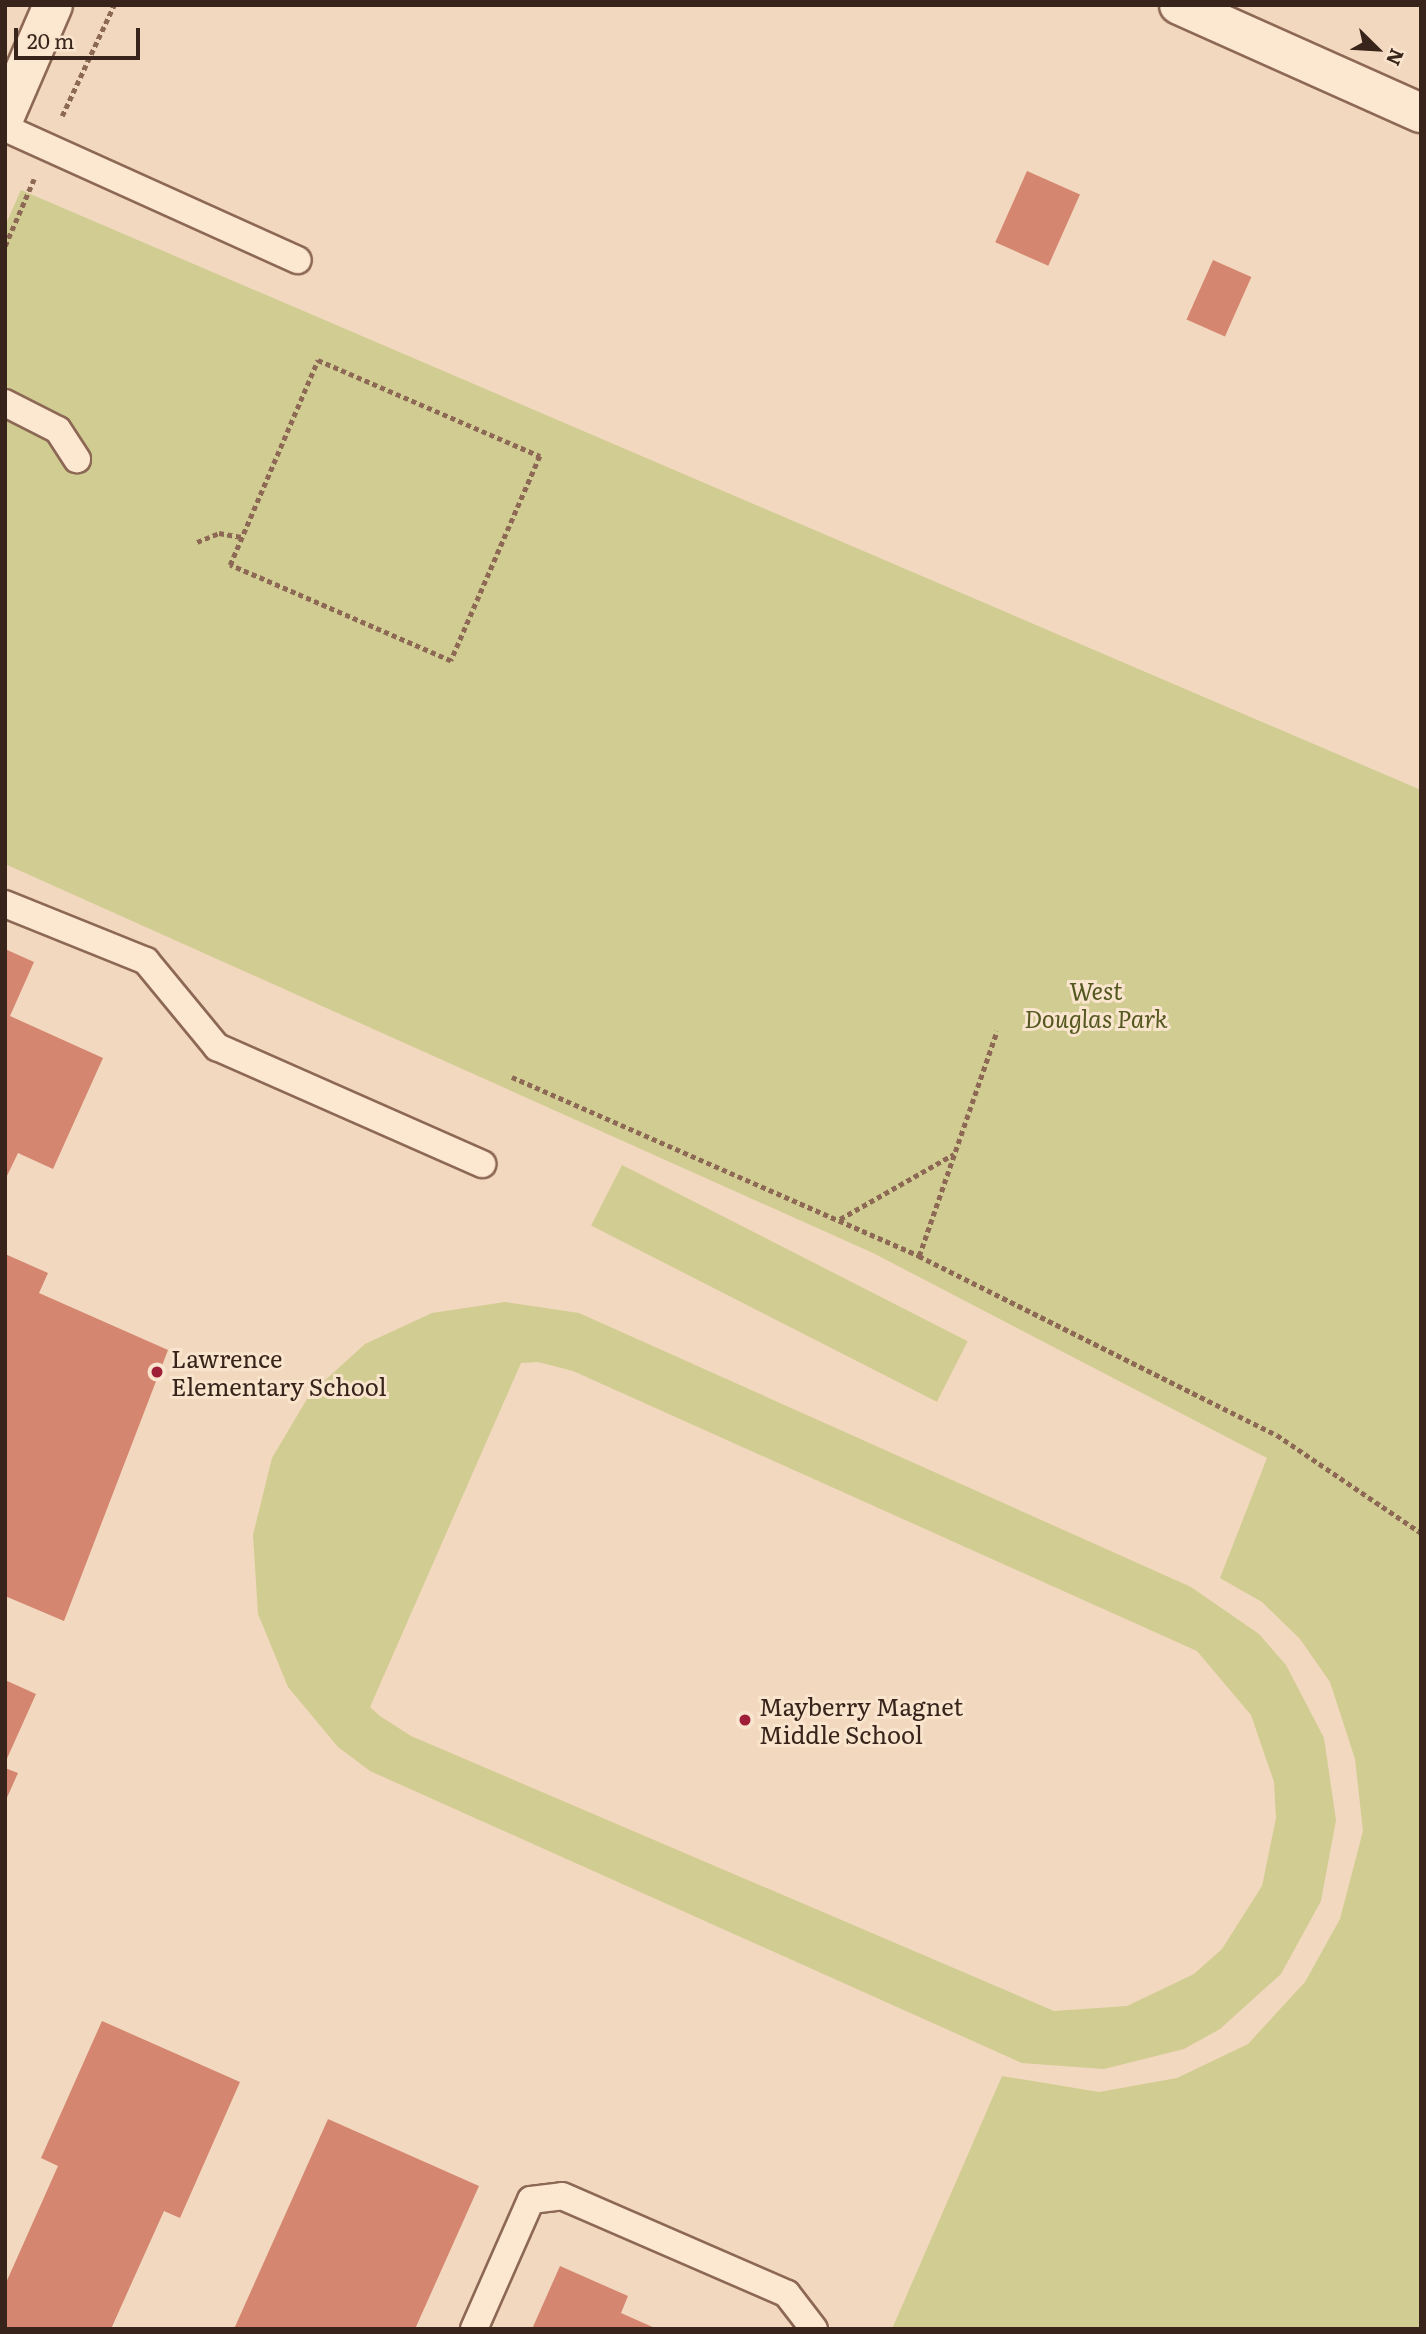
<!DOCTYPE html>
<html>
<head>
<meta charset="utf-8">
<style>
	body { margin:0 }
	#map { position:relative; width:1426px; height:2334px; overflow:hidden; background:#f2d8be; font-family:Literata,serif }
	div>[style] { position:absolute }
	.green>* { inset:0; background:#d1cc91; transform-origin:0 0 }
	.building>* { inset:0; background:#d48670; transform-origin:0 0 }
	.path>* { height:4.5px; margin-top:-2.25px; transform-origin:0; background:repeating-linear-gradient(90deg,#8c6855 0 5px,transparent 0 8.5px) }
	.roads { filter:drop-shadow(2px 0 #8c6855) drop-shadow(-2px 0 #8c6855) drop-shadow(0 2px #8c6855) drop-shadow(0 -2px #8c6855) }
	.service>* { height:26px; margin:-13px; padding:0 13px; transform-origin:13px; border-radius:13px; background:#fce7d1 }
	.minor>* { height:38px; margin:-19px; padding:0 19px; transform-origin:19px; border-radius:19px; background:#fce7d1 }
	.tertiary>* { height:38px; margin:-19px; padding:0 19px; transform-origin:19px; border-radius:19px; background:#fce7d1 }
	.dots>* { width:19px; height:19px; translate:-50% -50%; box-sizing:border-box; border:4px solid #f9e4ce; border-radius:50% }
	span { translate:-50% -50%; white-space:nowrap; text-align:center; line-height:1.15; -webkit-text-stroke:6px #f9e4ce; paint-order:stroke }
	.park-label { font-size:24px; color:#54581f; font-style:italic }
	.poi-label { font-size:24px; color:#39241b }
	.left { translate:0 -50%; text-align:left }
	.frame { position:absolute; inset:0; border:7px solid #39241b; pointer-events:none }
	.north { position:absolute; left:1342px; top:14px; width:70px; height:70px; -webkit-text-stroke:5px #f9e4ce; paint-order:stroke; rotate:114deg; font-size:19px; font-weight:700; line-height:28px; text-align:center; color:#39241b }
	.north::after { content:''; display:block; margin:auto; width:24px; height:32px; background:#39241b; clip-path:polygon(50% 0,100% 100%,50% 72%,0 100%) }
	.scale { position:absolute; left:14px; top:28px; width:126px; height:32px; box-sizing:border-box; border:4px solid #39241b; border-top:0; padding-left:9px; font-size:21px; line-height:24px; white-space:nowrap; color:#39241b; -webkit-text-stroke:5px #f9e4ce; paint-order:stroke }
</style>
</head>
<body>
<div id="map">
	<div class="green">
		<i style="clip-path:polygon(21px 190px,1421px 790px,1421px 2329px,892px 2329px,1002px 2076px,1099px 2092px,1177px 2078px,1248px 2044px,1305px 1982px,1340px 1919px,1363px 1831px,1355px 1759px,1330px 1682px,1300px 1639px,1262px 1602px,1220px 1578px,1267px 1458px,873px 1253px,5px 864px,5px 226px)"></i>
		<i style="left:622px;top:1165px;width:388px;height:68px;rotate:27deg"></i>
		<i style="clip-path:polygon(evenodd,505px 1302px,579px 1313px,1191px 1587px,1259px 1634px,1286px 1665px,1324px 1738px,1336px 1820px,1321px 1901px,1281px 1974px,1220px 2029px,1184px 2049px,1104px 2069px,1022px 2063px,370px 1771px,338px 1747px,288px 1687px,258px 1614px,253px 1535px,272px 1458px,310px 1394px,365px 1344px,432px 1313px,505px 1302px,538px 1362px,573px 1371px,1197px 1651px,1251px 1715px,1274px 1782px,1276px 1818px,1262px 1886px,1222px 1949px,1194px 1974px,1127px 2006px,1054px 2011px,411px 1736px,380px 1716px,370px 1707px,521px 1363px,538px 1362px)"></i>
	</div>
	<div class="building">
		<i style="left:1027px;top:171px;width:58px;height:78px;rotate:24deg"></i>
		<i style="left:1213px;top:260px;width:42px;height:65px;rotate:24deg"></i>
		<i style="clip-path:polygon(5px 949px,34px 962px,10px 1016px,103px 1058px,53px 1169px,18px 1153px,5px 1180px)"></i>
		<i style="clip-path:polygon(5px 1254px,48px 1273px,39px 1293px,168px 1350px,64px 1621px,5px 1596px)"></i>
		<i style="clip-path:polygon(5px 1680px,36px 1694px,5px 1763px)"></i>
		<i style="clip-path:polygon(5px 1768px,18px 1773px,5px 1802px)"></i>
		<i style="clip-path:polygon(102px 2021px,240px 2082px,180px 2218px,164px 2211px,111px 2329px,5px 2329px,5px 2285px,58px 2166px,41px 2158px)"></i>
		<i style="clip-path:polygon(328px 2119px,479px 2186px,415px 2329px,234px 2329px)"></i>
		<i style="clip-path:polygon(560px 2266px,628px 2296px,621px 2313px,657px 2329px,532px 2329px)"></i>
	</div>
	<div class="path">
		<i style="left:62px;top:116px;width:123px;rotate:-64.9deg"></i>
		<i style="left:5px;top:246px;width:73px;rotate:-66.6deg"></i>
		<i style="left:318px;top:360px;width:242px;rotate:23.4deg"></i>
		<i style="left:540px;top:456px;width:223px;rotate:113.5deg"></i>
		<i style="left:451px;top:661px;width:241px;rotate:-156.5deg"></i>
		<i style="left:230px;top:565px;width:223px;rotate:-66.8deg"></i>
		<i style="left:197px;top:542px;width:24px;rotate:-22deg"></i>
		<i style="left:219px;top:533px;width:23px;rotate:10deg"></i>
		<i style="left:512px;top:1077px;width:445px;rotate:23.7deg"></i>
		<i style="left:919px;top:1256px;width:400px;rotate:26.6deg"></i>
		<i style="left:1277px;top:1435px;width:174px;rotate:34.2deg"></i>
		<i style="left:840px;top:1219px;width:131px;rotate:-29.7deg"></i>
		<i style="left:919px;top:1256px;width:238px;rotate:-70.9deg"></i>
	</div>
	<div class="roads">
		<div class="service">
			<i style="left:5px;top:128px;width:321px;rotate:24.3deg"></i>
			<i style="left:5px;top:403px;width:59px;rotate:27deg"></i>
			<i style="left:58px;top:430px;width:35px;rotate:57deg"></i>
			<i style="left:5px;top:904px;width:152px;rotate:22deg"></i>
			<i style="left:146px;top:961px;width:112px;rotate:50.5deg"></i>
			<i style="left:217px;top:1047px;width:290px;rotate:23.8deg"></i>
			<i style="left:474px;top:2329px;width:141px;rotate:-66.2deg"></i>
			<i style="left:531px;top:2200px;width:31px;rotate:-7deg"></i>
			<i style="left:562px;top:2196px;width:245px;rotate:23.5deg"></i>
			<i style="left:787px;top:2294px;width:44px;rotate:52.4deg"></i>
		</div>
		<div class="minor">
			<i style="left:1179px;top:5px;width:265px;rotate:24.1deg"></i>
		</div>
		<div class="tertiary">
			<i style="left:5px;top:116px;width:121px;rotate:-66.6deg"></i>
		</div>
	</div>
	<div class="dots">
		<i style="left:157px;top:1372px;background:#a01f38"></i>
		<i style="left:745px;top:1720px;background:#a01f38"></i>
	</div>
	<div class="park-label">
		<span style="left:1096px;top:1004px">West<br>Douglas Park</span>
	</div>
	<div class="poi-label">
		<span class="left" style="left:171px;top:1372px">Lawrence<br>Elementary School</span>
		<span class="left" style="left:759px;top:1720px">Mayberry Magnet<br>Middle School</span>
	</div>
	<div class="frame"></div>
	<div class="north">N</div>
	<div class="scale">20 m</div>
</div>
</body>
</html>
